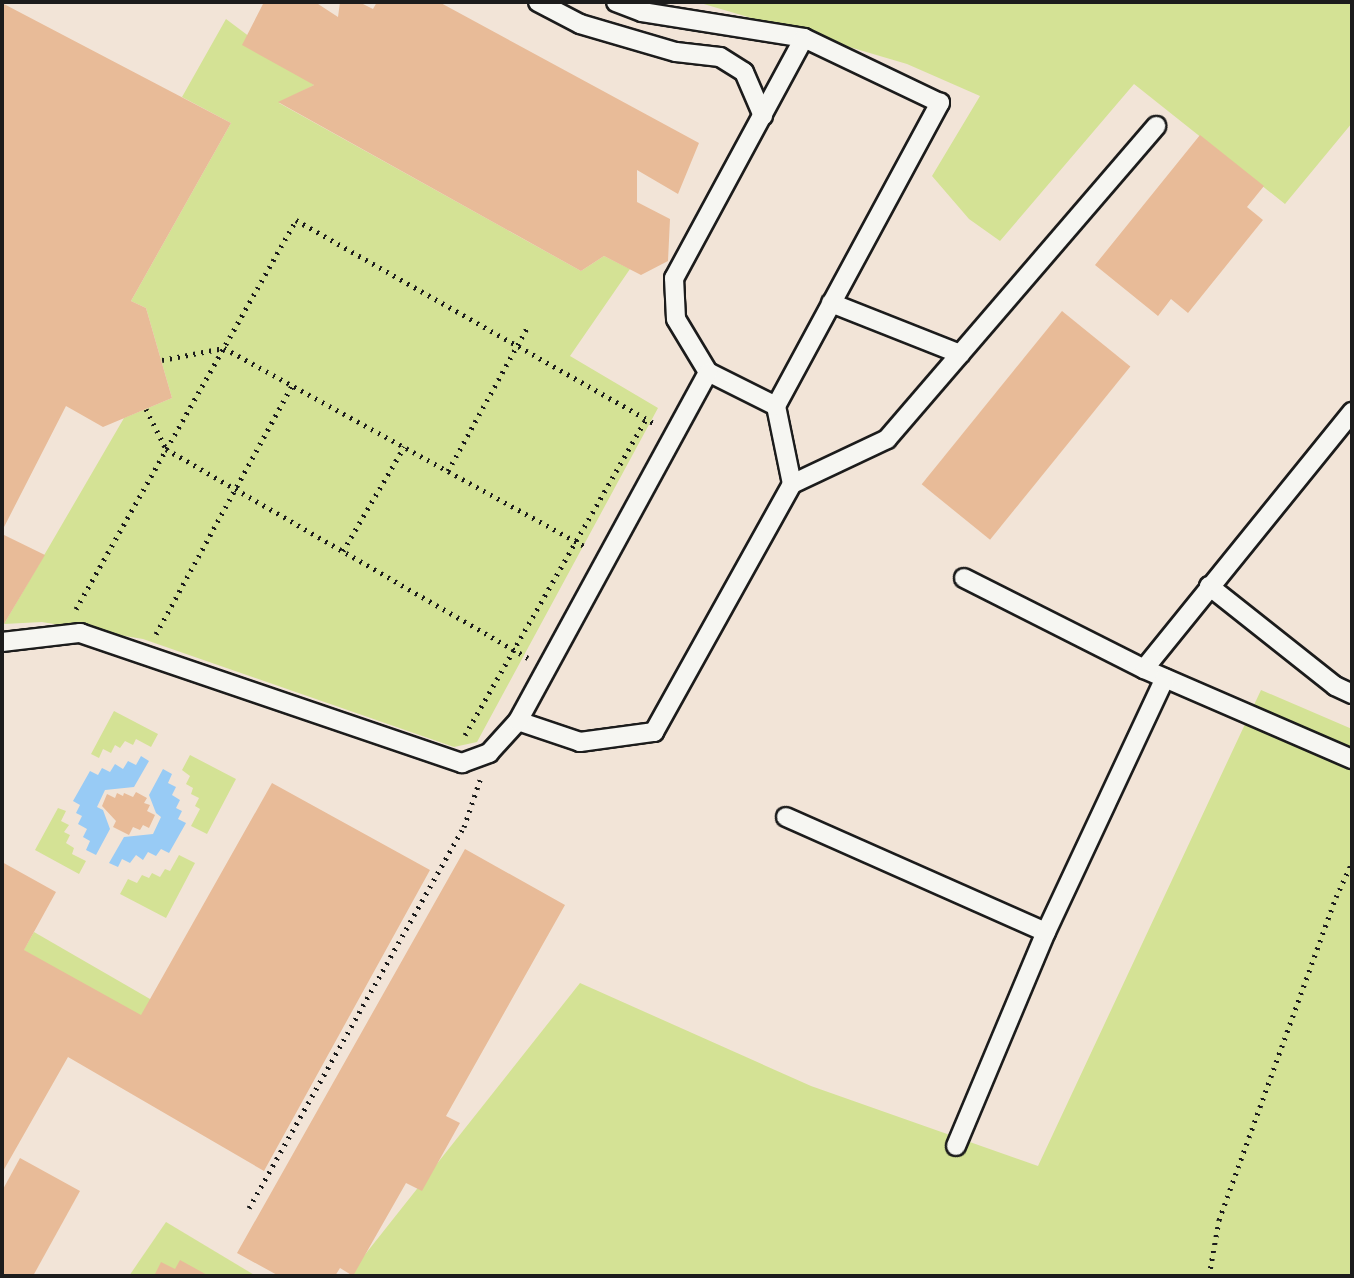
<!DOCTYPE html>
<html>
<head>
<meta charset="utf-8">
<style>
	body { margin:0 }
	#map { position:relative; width:1354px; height:1278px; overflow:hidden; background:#f2e4d7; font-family:"Playpen Sans",sans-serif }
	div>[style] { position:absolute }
	.green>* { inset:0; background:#d4e295; transform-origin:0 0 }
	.water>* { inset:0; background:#98cbf5 }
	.building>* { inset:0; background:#e8bb98; transform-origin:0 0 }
	.path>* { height:5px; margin-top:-2.5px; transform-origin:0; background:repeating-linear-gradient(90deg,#1c1c1c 0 2px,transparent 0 8px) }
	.roads { filter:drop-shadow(2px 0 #1c1c1c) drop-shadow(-2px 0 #1c1c1c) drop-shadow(0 2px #1c1c1c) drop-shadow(0 -2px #1c1c1c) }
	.service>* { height:18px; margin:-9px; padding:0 9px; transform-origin:9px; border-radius:9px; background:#f6f6f2 }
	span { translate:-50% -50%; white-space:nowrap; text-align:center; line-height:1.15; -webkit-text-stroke:8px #f6f6f2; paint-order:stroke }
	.frame { position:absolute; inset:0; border:4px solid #1c1c1c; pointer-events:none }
</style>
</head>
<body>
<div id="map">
	<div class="green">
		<i style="clip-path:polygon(697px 2px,1352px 2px,1352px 123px,1285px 204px,1134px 84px,1000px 241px,969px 219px,932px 176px,980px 96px,907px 64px)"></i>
		<i style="clip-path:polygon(226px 19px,314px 85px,279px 103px,581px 271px,604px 256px,630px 269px,570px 356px,658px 408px,477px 742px,454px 747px,143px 639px,42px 622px,4px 624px,124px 418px,172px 398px,146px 308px,131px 301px,231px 123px,182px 97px)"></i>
		<i style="clip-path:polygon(1261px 690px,1352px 729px,1352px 1276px,348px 1276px,580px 983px,811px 1086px,1038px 1166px)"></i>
		<i style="clip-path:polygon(114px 711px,158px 734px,151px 747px,136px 739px,133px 745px,125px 741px,120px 748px,115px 745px,111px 753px,103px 749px,99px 758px,91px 754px)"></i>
		<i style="clip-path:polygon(190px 755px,236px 779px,207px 834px,191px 826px,200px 809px,195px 806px,199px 798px,191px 794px,193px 788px,186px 784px,190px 776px,182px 770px)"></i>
		<i style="clip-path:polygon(58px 808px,66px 811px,61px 821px,69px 825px,64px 832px,70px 835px,66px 843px,74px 848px,72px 854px,86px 861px,79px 874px,35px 850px)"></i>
		<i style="clip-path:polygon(179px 855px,195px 863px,166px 918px,120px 894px,128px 879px,137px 883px,142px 875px,149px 878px,152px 873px,160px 877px,165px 869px,170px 871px)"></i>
		<i style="left:34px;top:932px;width:137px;height:21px;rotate:30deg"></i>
		<i style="clip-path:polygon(166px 1222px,256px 1276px,129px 1276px)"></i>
	</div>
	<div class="water">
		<i style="clip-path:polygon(141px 756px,149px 761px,134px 787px,105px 790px,97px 807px,103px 810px,110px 829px,96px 855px,86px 850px,90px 841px,83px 837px,87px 829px,78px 824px,82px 816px,76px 813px,80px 805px,73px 801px,90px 771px,98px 775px,102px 768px,110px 772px,115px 764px,123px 769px,128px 761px,136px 765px)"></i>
		<i style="clip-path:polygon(163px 769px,172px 774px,168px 783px,176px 787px,172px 795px,180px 800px,176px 808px,182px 811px,178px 819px,186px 823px,169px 853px,161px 849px,156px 856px,148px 852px,143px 860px,136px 855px,130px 863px,122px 859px,118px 867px,109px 863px,124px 837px,153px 834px,161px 817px,156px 813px,149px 795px)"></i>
	</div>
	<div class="building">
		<i style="clip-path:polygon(264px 2px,315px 2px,338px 17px,340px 2px,359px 2px,373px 9px,377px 2px,439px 2px,699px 143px,678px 194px,637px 170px,637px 202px,670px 219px,668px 261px,641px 275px,604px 256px,581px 271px,278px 102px,314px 85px,242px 45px)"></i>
		<i style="clip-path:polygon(2px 3px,231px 123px,131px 301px,146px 308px,172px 398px,103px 427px,66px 406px,2px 531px)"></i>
		<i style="clip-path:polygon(1200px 135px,1264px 186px,1247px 207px,1263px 220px,1188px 313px,1171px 299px,1158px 316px,1095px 265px)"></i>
		<i style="left:1062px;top:311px;width:88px;height:223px;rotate:39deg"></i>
		<i style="clip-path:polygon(2px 534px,45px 555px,4px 624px,2px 623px)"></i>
		<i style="clip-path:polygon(272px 783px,430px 870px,264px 1171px,68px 1057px,2px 1173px,2px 862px,56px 892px,24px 950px,141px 1015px)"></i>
		<i style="clip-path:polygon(136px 792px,147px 798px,144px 803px,150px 805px,147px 811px,155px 815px,149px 828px,143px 825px,140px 830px,133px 827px,129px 835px,113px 827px,116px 821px,102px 806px,107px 794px,115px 798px,117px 793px,123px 796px,124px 793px,133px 797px)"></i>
		<i style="clip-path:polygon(465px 849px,565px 905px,446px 1116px,460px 1123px,422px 1191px,406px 1183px,353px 1276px,340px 1268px,335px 1276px,279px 1276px,237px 1253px)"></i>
		<i style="clip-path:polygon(20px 1158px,80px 1191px,33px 1276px,2px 1276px,2px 1191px)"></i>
		<i style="clip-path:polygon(180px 1260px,209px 1276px,154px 1276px,161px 1262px,175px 1269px)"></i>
	</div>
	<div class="path">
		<i style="left:162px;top:360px;width:63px;rotate:-11deg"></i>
		<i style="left:224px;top:348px;width:415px;rotate:28.8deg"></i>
		<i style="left:146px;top:409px;width:45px;rotate:63.4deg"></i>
		<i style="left:166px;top:449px;width:418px;rotate:30deg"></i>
		<i style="left:448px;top:471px;width:163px;rotate:-61.1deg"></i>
		<i style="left:343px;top:551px;width:121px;rotate:-59.6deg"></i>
		<i style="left:76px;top:609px;width:447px;rotate:-60.5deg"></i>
		<i style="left:296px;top:220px;width:411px;rotate:29.6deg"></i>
		<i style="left:156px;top:634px;width:283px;rotate:-61.3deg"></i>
		<i style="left:465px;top:735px;width:364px;rotate:-60.2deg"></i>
		<i style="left:249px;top:1208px;width:437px;rotate:-60.6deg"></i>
		<i style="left:464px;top:827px;width:50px;rotate:-71.2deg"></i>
		<i style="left:1209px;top:1276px;width:57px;rotate:-79.9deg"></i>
		<i style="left:1219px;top:1220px;width:344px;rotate:-70.1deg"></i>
		<i style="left:1336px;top:897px;width:38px;rotate:-65deg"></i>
	</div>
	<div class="roads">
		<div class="service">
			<i style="left:538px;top:2px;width:47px;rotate:27.6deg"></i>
			<i style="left:580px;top:24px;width:100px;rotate:16.3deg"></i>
			<i style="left:676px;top:52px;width:44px;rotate:6.5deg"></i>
			<i style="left:720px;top:57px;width:28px;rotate:32deg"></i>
			<i style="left:744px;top:72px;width:48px;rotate:66.6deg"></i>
			<i style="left:616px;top:2px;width:28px;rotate:21deg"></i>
			<i style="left:642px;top:12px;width:164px;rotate:9.1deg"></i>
			<i style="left:831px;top:303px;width:139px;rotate:21.6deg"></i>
			<i style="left:792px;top:484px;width:105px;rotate:-25.3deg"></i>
			<i style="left:887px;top:439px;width:413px;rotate:-49.3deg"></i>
			<i style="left:964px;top:578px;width:202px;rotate:26.8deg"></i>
			<i style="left:1144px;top:669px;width:227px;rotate:23.4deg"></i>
			<i style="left:1209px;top:586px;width:161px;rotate:38.4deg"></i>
			<i style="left:1335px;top:686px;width:19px;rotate:25deg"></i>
			<i style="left:2px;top:642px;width:79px;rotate:-6.6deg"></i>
			<i style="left:80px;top:633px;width:404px;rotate:18.8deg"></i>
			<i style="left:462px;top:763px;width:29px;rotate:-20deg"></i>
			<i style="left:489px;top:753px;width:43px;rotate:-47.8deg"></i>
			<i style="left:518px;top:721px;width:65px;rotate:18.7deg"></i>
			<i style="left:580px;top:742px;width:75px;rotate:-7.7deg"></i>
			<i style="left:654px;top:732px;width:284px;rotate:-60.9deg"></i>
			<i style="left:792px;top:484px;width:80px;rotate:-101.6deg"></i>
			<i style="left:776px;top:406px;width:345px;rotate:-61.6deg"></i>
			<i style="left:940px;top:103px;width:151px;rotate:-154.5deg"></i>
			<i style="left:804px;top:38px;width:273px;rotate:118.4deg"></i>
			<i style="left:674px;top:278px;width:41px;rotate:87.2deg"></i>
			<i style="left:676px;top:319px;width:62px;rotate:58.9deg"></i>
			<i style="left:708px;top:372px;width:76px;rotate:26.6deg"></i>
			<i style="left:1144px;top:669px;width:331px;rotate:-51deg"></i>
			<i style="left:518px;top:721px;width:397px;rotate:-61.4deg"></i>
			<i style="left:786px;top:817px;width:284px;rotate:23.9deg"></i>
			<i style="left:956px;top:1146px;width:232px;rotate:-67.2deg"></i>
			<i style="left:1046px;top:932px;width:280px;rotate:-64.9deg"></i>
		</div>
	</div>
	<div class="frame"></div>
</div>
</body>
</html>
